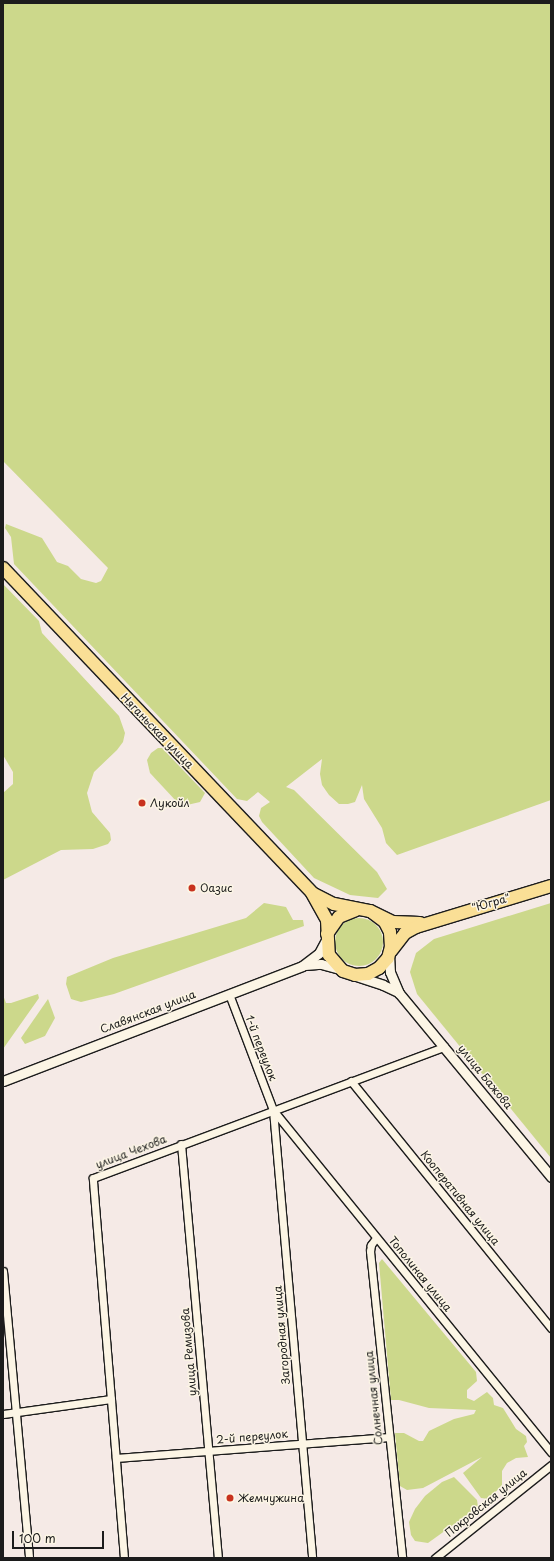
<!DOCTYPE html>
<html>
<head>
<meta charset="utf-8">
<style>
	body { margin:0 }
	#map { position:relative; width:554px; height:1561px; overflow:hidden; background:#f5eae6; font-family:"Playpen Sans",sans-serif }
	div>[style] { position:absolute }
	.green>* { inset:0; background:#ccd88b }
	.round { border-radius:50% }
	.roads { filter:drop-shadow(1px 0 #1c1c1c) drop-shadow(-1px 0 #1c1c1c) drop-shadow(0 1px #1c1c1c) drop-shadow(0 -1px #1c1c1c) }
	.minor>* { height:7px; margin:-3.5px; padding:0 3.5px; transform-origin:3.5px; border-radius:3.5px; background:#fcf5e5 }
	.tertiary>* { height:9px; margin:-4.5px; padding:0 4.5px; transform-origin:4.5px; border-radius:4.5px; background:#fcf5e5 }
	.trunk>* { height:12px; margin:-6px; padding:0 6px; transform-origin:6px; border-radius:6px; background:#fadf96 }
	.dots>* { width:11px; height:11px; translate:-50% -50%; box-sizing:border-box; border:2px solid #fcf5e5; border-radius:50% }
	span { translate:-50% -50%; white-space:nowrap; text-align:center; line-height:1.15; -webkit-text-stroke:3px #fcf5e5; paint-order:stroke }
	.street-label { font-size:11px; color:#1c1c1c }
	.poi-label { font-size:11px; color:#1c1c1c }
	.left { translate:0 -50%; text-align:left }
	.frame { position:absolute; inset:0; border:4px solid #1c1c1c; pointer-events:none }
	.scale { position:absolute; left:12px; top:1531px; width:92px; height:18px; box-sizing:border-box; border:2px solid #1c1c1c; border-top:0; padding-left:5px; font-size:12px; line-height:14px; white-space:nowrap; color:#1c1c1c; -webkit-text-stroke:3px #fcf5e5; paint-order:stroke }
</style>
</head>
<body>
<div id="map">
	<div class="green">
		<i style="clip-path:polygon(3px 3px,551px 3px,551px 800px,397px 855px,386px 843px,382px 828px,364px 799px,362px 785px,355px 802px,348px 804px,339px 804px,329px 795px,322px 785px,320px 774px,322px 759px,286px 787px,294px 790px,377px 872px,387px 889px,378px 898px,350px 895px,314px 878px,262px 822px,259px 816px,261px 808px,270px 802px,258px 792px,247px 801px,237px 799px,14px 564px,11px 537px,5px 528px,6px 524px,42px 538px,57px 562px,68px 566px,81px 579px,96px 583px,101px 581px,108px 568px,3px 461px)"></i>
		<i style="clip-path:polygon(3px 584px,39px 621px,42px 633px,119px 716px,125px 733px,123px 742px,117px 750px,94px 772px,87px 793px,92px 812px,110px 833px,111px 840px,108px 844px,93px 849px,61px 850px,3px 880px,3px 793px,13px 784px,13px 772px,3px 755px)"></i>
		<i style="clip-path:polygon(158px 748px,162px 748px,205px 793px,200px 802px,187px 805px,177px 802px,150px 773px,147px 760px,151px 753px)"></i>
		<i style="clip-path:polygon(264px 903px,286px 907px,293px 920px,303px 920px,304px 926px,114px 994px,81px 1002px,71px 999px,66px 984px,67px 977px,113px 958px,246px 918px)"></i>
		<i style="clip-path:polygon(551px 903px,551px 1158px,417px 994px,410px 972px,416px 953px,434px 939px)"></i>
		<i class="round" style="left:335px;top:918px;width:48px;height:48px"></i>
		<i style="clip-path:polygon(38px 994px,39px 998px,3px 1049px,3px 995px,6px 1003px,11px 1003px)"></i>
		<i style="clip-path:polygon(48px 999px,55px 1018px,45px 1036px,25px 1044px,21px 1038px)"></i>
		<i style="clip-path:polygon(382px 1259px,476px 1372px,477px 1381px,467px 1390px,467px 1398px,474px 1401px,487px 1392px,493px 1398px,494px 1405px,503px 1408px,516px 1429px,526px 1436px,527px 1442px,524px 1446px,528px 1457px,516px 1458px,507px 1463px,502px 1471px,502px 1485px,489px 1499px,481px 1498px,463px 1473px,482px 1457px,423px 1488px,407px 1490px,400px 1486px,395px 1433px,404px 1433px,419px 1441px,423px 1441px,429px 1431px,454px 1419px,474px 1414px,476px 1410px,429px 1408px,399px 1400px,391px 1400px,379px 1263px)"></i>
		<i style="clip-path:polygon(454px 1477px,477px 1500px,478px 1507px,428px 1543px,415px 1541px,411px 1535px,409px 1522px,415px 1509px,425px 1496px,442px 1482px)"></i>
	</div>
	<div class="roads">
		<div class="minor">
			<i style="left:229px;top:994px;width:124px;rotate:69.2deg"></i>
			<i style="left:273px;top:1110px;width:450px;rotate:85deg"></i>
			<i style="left:351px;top:1081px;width:318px;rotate:51deg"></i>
			<i style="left:273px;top:1110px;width:441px;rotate:50.9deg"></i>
			<i style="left:181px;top:1144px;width:416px;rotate:84.9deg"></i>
			<i style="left:376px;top:1238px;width:9px;rotate:126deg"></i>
			<i style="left:371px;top:1245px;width:6px;rotate:99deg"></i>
			<i style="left:370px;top:1251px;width:309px;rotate:84deg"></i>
			<i style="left:3px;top:1271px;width:288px;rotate:84.8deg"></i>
			<i style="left:3px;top:1414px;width:109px;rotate:-7.9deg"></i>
			<i style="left:116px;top:1458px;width:274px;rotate:-4.4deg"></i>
			<i style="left:124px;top:1558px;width:381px;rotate:-94.7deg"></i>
			<i style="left:93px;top:1178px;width:375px;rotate:-20.5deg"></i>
			<i style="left:435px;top:1558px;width:149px;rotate:-38.7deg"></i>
		</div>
		<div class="tertiary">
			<i style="left:389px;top:954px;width:18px;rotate:87deg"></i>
			<i style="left:390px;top:972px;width:23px;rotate:67deg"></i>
			<i style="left:399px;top:993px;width:239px;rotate:50.4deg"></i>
			<i style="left:305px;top:965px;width:16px;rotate:-4deg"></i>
			<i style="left:321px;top:964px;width:20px;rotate:15deg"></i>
			<i style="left:356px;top:976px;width:28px;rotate:18deg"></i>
			<i style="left:383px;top:985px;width:17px;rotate:25deg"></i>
			<i style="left:3px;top:1081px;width:320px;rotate:-21deg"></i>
			<i style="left:302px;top:966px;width:21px;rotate:-37deg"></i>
			<i style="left:319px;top:953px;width:17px;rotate:-62deg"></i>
		</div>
		<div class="trunk">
			<i style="left:3px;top:568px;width:448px;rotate:46.4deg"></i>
			<i style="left:312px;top:893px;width:31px;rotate:61deg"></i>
			<i style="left:327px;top:920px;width:35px;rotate:87deg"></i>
			<i style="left:329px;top:955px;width:21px;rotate:49deg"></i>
			<i style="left:343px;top:971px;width:13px;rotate:18deg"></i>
			<i style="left:355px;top:975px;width:13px;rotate:-4deg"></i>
			<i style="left:368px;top:974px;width:13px;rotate:-29deg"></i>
			<i style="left:379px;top:968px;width:13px;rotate:-48deg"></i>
			<i style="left:388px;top:958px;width:11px;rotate:-75deg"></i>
			<i style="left:391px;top:947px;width:15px;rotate:-94deg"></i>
			<i style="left:390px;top:932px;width:11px;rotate:-117deg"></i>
			<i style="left:385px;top:922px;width:15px;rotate:-143deg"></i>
			<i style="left:314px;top:894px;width:22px;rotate:27deg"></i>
			<i style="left:334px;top:904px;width:37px;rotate:11deg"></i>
			<i style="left:370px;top:911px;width:25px;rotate:26deg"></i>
			<i style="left:393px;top:922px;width:27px;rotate:2deg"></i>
			<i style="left:327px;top:934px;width:21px;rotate:-55deg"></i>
			<i style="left:339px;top:917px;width:18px;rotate:-22deg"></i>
			<i style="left:391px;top:951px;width:23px;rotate:-52deg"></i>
			<i style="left:405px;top:933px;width:13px;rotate:-29deg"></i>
			<i style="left:416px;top:927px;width:141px;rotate:-16.9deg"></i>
		</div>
	</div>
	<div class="dots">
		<i style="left:142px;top:803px;background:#c8321e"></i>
		<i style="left:192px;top:888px;background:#c8321e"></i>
		<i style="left:230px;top:1498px;background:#c8321e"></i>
	</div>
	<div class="street-label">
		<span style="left:157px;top:731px;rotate:46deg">Няганьская улица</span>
		<span style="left:491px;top:903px;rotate:-16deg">"Югра"</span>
		<span style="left:148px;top:1012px;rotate:-21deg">Славянская улица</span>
		<span style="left:261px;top:1048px;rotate:69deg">1-й переулок</span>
		<span style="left:485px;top:1077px;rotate:51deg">улица Бажова</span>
		<span style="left:131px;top:1152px;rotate:-21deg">улица Чехова</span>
		<span style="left:460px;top:1198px;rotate:51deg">Кооперативная улица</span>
		<span style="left:420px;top:1274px;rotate:51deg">Тополиная улица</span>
		<span style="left:282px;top:1335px;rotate:-95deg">Загородная улица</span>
		<span style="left:189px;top:1352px;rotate:-95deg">улица Ремизова</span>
		<span style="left:374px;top:1398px;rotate:-96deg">Солнечная улица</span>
		<span style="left:252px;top:1437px;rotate:-5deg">2-й переулок</span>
		<span style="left:486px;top:1503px;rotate:-39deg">Покровская улица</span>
	</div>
	<div class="poi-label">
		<span class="left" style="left:150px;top:803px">Лукойл</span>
		<span class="left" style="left:200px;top:888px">Оазис</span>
		<span class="left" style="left:238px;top:1498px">Жемчужина</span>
	</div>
	<div class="frame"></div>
	<div class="scale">100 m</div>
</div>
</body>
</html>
